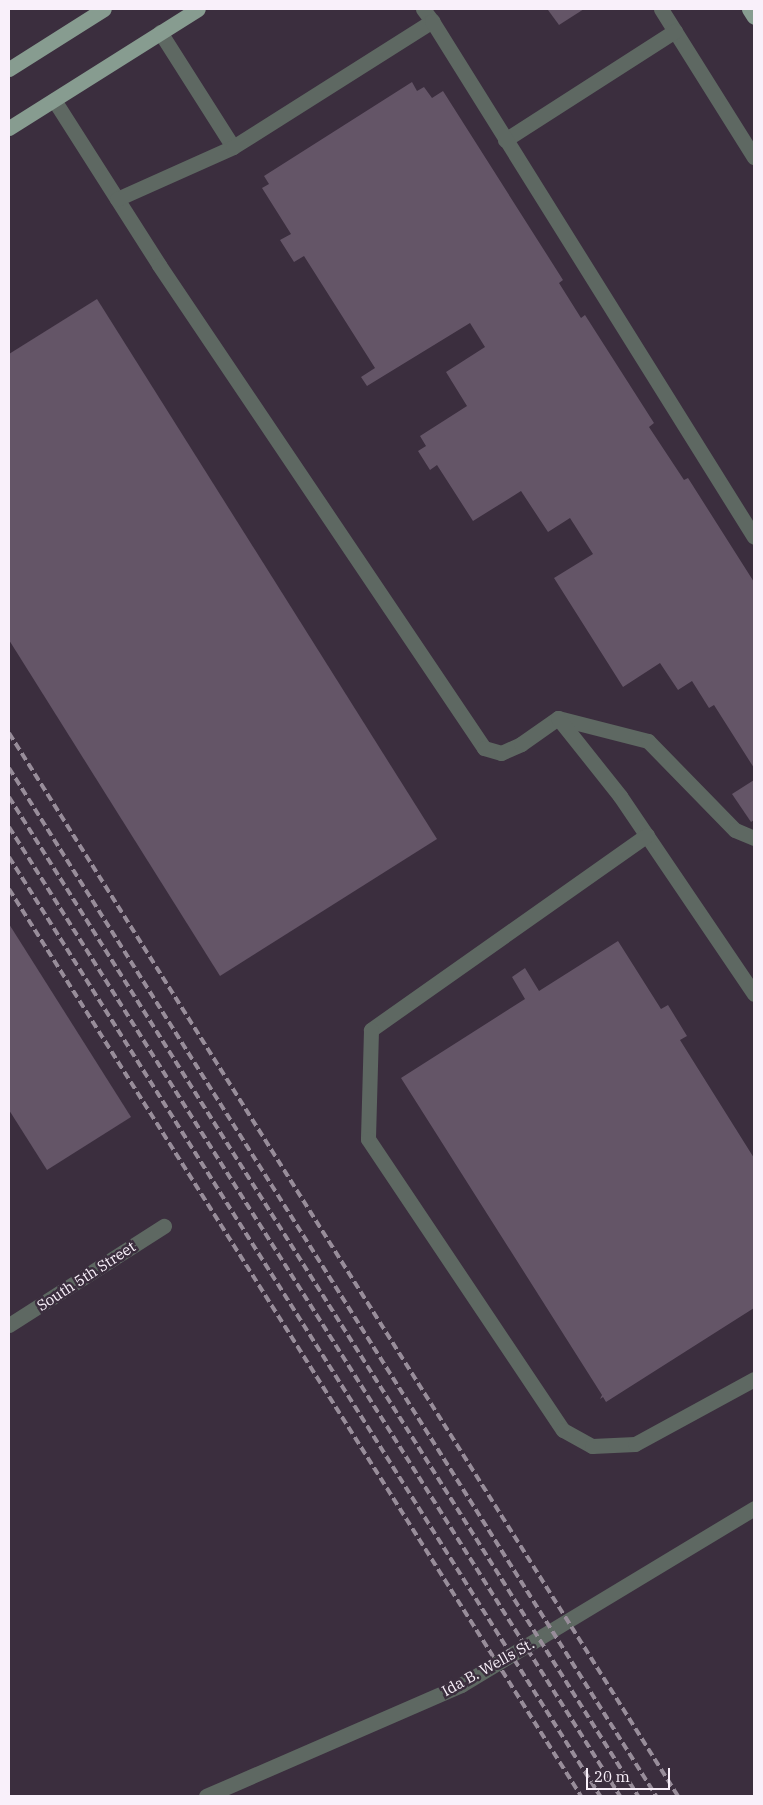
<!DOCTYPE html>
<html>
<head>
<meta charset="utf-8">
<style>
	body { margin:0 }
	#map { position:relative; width:763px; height:1805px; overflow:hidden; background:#3b2e3e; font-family:"IBM Plex Serif",serif }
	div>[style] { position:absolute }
	.building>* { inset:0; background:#645567 }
	.minor>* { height:15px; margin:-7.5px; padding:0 7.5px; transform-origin:7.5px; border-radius:7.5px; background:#5e6862 }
	.major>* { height:15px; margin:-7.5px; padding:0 7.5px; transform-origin:7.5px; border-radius:7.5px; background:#879c90 }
	.rail>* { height:4px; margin-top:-2px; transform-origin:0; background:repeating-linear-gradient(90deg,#988d9a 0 8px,transparent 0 12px) }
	span { translate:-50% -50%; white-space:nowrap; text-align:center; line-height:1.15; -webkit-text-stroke:5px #3b2e3e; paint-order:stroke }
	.street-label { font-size:15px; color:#f9f0fa }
	.frame { position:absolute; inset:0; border:10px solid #f9f0fa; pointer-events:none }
	.scale { position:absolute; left:586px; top:1768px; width:84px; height:22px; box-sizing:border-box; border:2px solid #f9f0fa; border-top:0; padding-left:6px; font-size:15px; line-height:18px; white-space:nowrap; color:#f9f0fa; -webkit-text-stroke:4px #3b2e3e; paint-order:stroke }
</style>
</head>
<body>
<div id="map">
	<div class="building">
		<i style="clip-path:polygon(551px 9px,584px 9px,559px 25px,548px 10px)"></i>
		<i style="clip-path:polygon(412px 82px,417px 91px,424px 87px,432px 98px,443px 91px,563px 280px,559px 283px,581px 318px,585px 315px,654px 423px,649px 427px,684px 480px,688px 478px,754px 582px,754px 768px,714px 705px,709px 708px,692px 681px,678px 690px,660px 663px,623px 687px,554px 578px,593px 554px,570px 518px,548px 532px,521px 491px,473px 521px,437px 465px,430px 470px,418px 451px,426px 446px,420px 436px,467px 406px,446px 372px,485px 347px,470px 323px,367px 386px,361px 377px,375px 368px,304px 256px,294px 262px,280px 240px,291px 234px,262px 188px,269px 184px,264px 176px)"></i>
		<i style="clip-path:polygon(97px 299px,437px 839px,220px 976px,9px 640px,9px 354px)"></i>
		<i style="clip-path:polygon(754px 780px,754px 820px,751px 822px,732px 794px)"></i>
		<i style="clip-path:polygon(9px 924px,131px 1117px,47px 1170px,9px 1110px)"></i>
		<i style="clip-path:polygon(618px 941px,661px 1009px,668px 1005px,687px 1036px,680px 1040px,754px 1158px,754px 1308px,606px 1402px,603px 1397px,600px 1399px,602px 1395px,401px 1078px,525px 999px,512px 977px,525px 968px,539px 991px)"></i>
	</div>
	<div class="minor">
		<i style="left:423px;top:9px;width:15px;rotate:53deg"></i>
		<i style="left:661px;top:9px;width:175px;rotate:57.9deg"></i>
		<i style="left:160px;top:32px;width:136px;rotate:57.6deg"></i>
		<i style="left:54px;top:100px;width:196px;rotate:57.5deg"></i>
		<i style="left:159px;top:265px;width:582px;rotate:56.06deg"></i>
		<i style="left:484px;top:748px;width:18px;rotate:16deg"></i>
		<i style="left:501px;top:753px;width:22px;rotate:-24deg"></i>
		<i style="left:521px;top:744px;width:45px;rotate:-35.1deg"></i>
		<i style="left:558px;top:718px;width:93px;rotate:14.3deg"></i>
		<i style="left:648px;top:741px;width:124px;rotate:45.7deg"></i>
		<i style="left:735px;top:830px;width:21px;rotate:23deg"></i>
		<i style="left:505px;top:140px;width:202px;rotate:-32.7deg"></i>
		<i style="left:117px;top:199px;width:127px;rotate:-24.1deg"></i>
		<i style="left:233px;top:147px;width:236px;rotate:-32.3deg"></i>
		<i style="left:432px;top:21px;width:608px;rotate:58.03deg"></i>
		<i style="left:558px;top:718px;width:100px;rotate:51.5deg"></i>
		<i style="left:620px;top:796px;width:239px;rotate:55.9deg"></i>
		<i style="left:647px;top:835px;width:338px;rotate:144.8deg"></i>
		<i style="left:371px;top:1030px;width:109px;rotate:91.6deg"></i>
		<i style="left:368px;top:1139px;width:350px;rotate:56.2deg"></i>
		<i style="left:563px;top:1430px;width:33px;rotate:29deg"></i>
		<i style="left:592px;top:1446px;width:43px;rotate:-2.7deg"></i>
		<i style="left:635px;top:1444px;width:136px;rotate:-28.6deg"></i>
		<i style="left:9px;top:1325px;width:184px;rotate:-32.6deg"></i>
		<i style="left:206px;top:1796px;width:278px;rotate:-23.5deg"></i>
		<i style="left:461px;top:1685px;width:342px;rotate:-31.1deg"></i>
	</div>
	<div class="major">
		<i style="left:749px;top:9px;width:9px;rotate:58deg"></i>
		<i style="left:9px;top:69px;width:112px;rotate:-32.3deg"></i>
		<i style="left:9px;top:128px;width:223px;rotate:-32.2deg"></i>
	</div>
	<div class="rail">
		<i style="left:9px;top:733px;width:1256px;rotate:57.82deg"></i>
		<i style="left:9px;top:768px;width:1215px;rotate:57.81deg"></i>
		<i style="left:9px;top:797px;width:1181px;rotate:57.8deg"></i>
		<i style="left:9px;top:827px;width:1146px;rotate:57.77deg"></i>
		<i style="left:9px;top:857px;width:1110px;rotate:57.81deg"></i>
		<i style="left:9px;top:889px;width:1072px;rotate:57.76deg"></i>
	</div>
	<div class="street-label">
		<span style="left:86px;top:1276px;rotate:-33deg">South 5th Street</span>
		<span style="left:488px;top:1667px;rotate:-29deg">Ida B. Wells St.</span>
	</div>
	<div class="frame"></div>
	<div class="scale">20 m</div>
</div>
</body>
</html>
